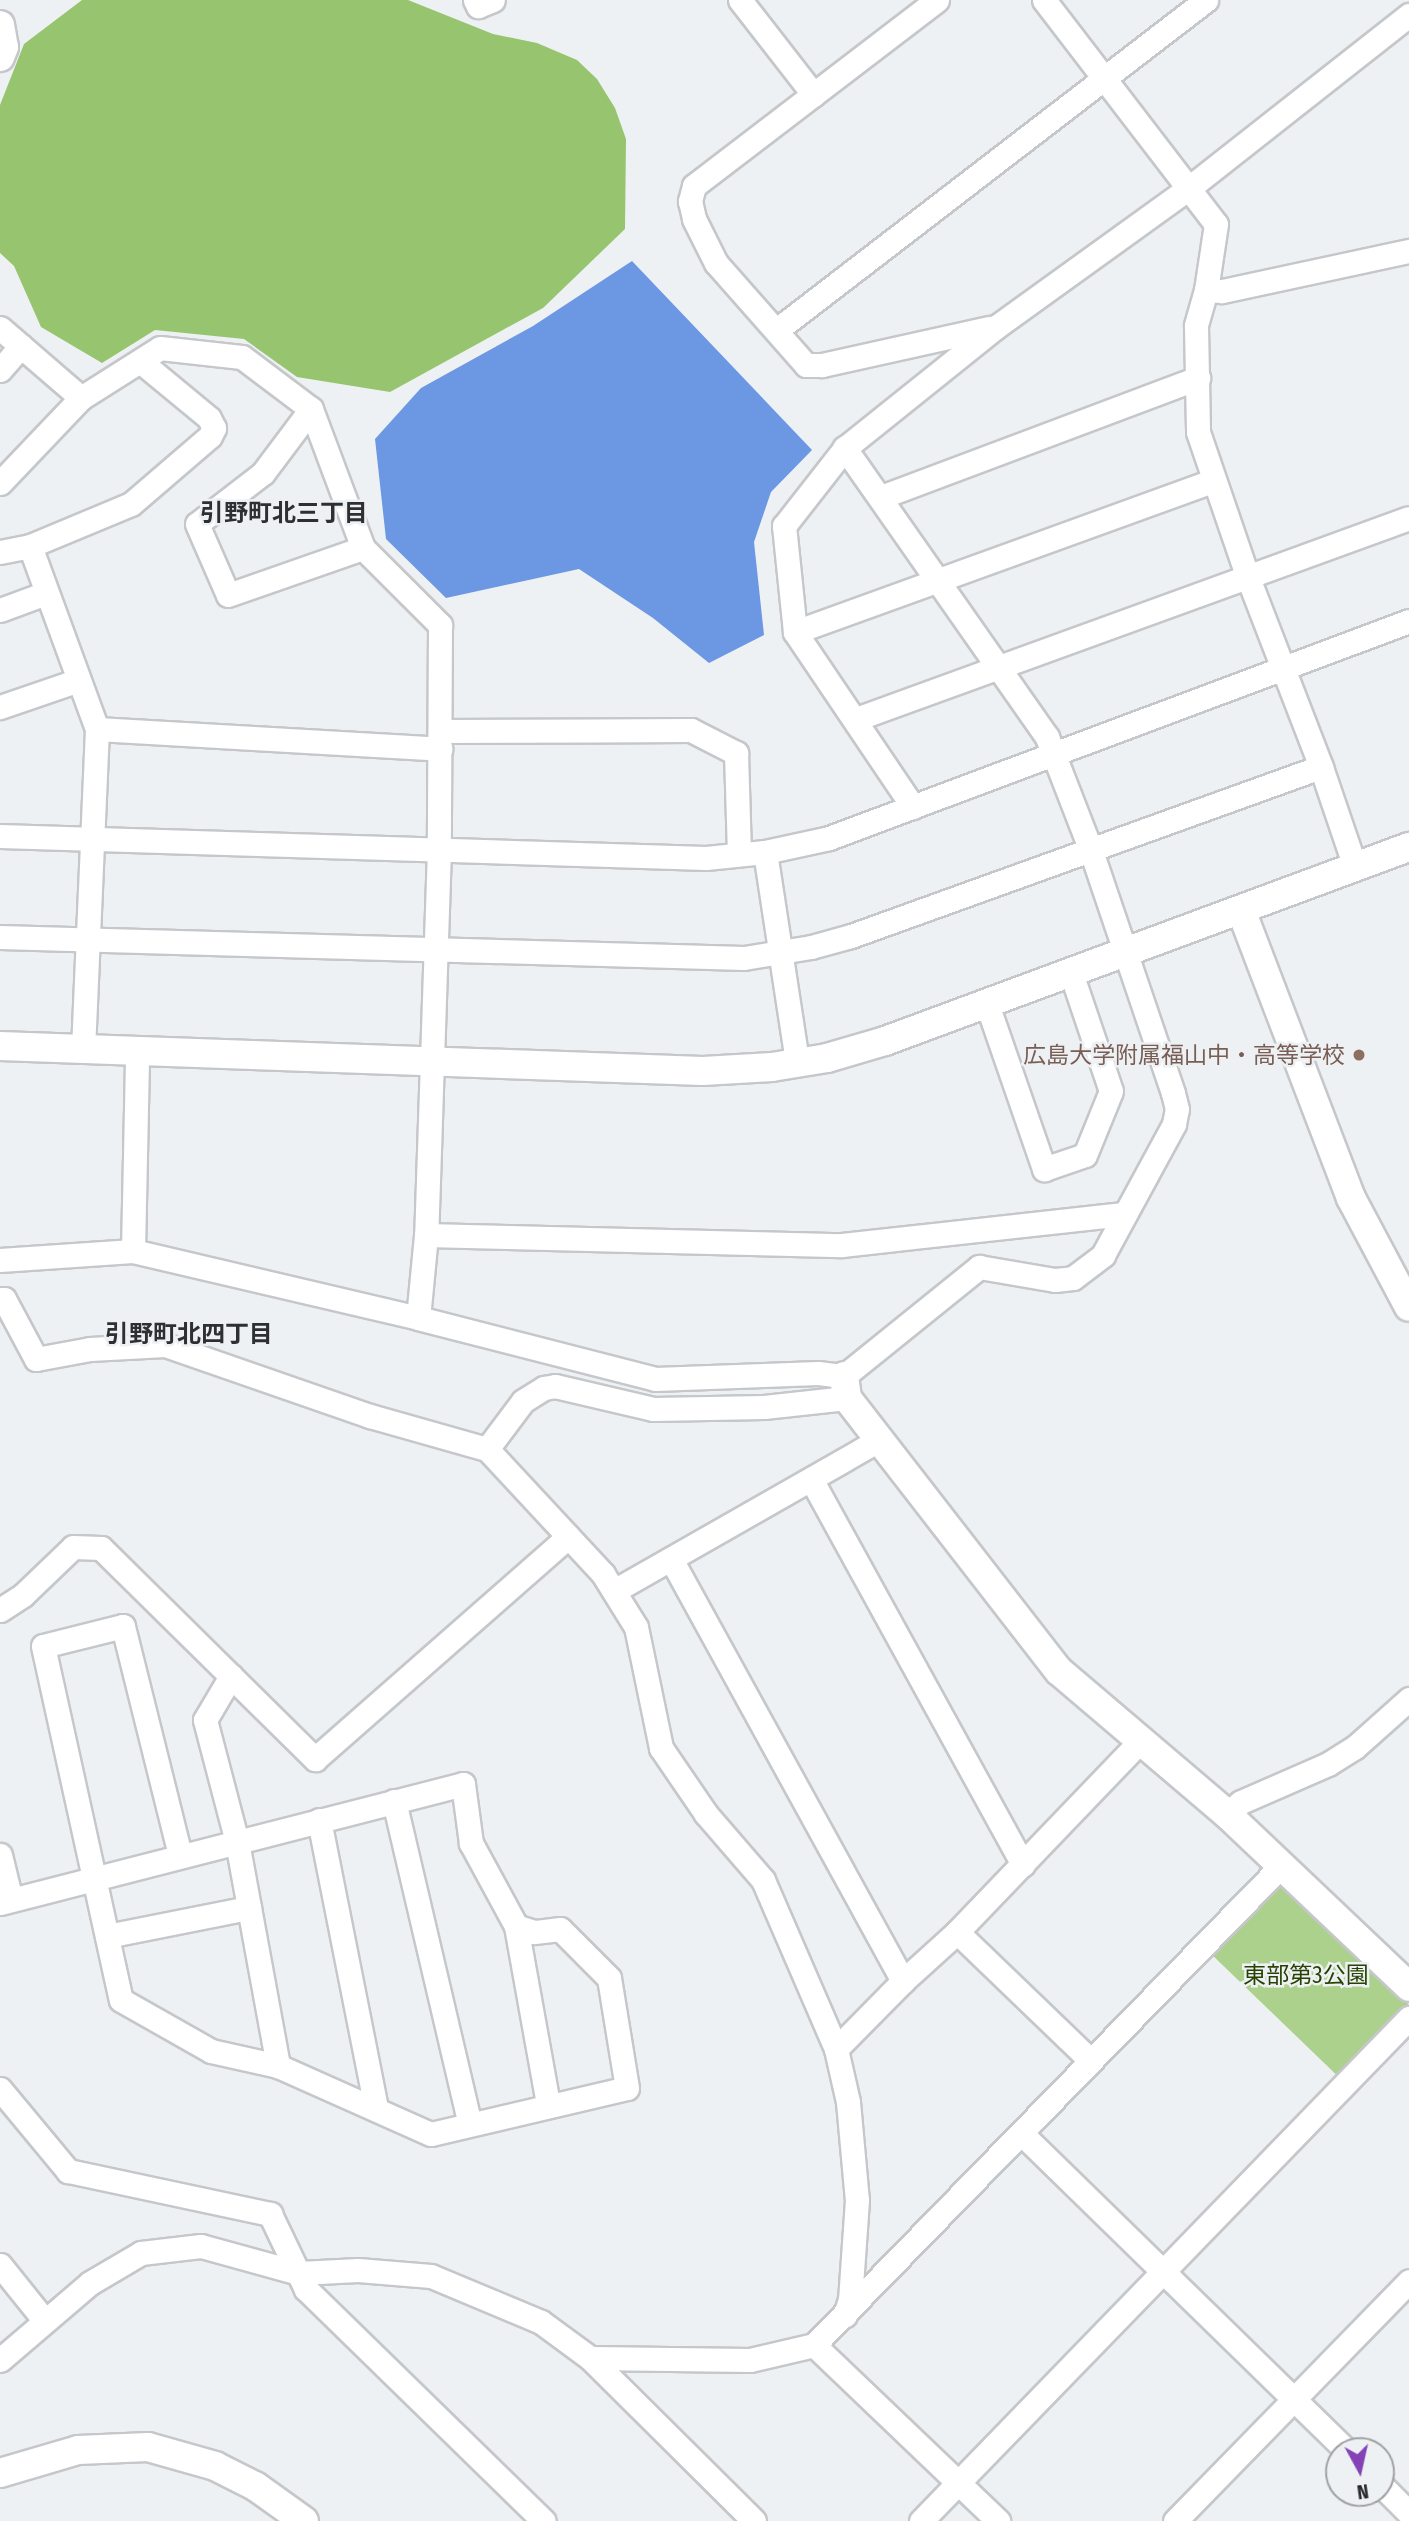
<!DOCTYPE html>
<html>
<head>
<meta charset="utf-8">
<style>
	body { margin:0 }
	#map { position:relative; width:1409px; height:2521px; overflow:hidden; background:#eef1f4; font-family:"Fira Sans Condensed","Noto Sans JP",sans-serif }
	div>[style] { position:absolute }
	.green>* { inset:0; background:#acd18c; transform-origin:0 0 }
	.forest>* { inset:0; background:#97c46e }
	.water>* { inset:0; background:#6b97e3 }
	.roads { filter:drop-shadow(2px 0 #c5c7ca) drop-shadow(-2px 0 #c5c7ca) drop-shadow(0 2px #c5c7ca) drop-shadow(0 -2px #c5c7ca) }
	.minor>* { height:23px; margin:-11.5px; padding:0 11.5px; transform-origin:11.5px; border-radius:11.5px; background:#fff }
	.tertiary>* { height:28px; margin:-14px; padding:0 14px; transform-origin:14px; border-radius:14px; background:#fff }
	.dots>* { width:19px; height:19px; translate:-50% -50%; box-sizing:border-box; border:4px solid #eef1f4; border-radius:50% }
	span { translate:-50% -50%; white-space:nowrap; text-align:center; line-height:1.15; -webkit-text-stroke:5px #eef1f4; paint-order:stroke }
	.education-label { font-size:23px; color:#785e54 }
	.right { translate:-100% -50%; text-align:right }
	.park-label { font-size:23px; color:#274202 }
	.neighbourhood-label { font-size:24px; color:#2d2f31; font-weight:700 }
	.north { position:absolute; left:1325px; top:2437px; width:70px; height:70px; box-sizing:border-box; background:#eef1f4; border:2px solid #9fa1a3; border-radius:50%; rotate:172deg; font-size:19px; font-weight:700; line-height:28px; text-align:center; color:#28282a }
	.north::after { content:''; display:block; margin:auto; width:24px; height:32px; background:#8542b7; clip-path:polygon(50% 0,100% 100%,50% 72%,0 100%) }
</style>
</head>
<body>
<div id="map">
	<div class="green">
		<i style="left:1281px;top:1881px;width:177px;height:101px;rotate:44deg"></i>
	</div>
	<div class="forest">
		<i style="clip-path:polygon(82px 0,408px 0,493px 34px,537px 43px,577px 60px,597px 79px,615px 108px,626px 139px,625px 229px,543px 308px,390px 392px,297px 377px,244px 339px,155px 330px,102px 363px,41px 327px,14px 266px,0 253px,0 105px,24px 44px)"></i>
	</div>
	<div class="water">
		<i style="clip-path:polygon(632px 261px,812px 450px,771px 492px,754px 542px,764px 635px,709px 663px,653px 618px,579px 569px,446px 598px,386px 539px,375px 439px,421px 388px,533px 326px)"></i>
	</div>
	<div class="roads">
		<div class="minor">
			<i style="left:475px;top:0;width:7px;rotate:63deg"></i>
			<i style="left:478px;top:6px;width:16px;rotate:-22deg"></i>
			<i style="left:740px;top:0;width:120px;rotate:52.1deg"></i>
			<i style="left:937px;top:0;width:306px;rotate:142.6deg"></i>
			<i style="left:694px;top:186px;width:16px;rotate:105deg"></i>
			<i style="left:690px;top:201px;width:18px;rotate:77deg"></i>
			<i style="left:694px;top:219px;width:49px;rotate:63.4deg"></i>
			<i style="left:716px;top:263px;width:136px;rotate:48.6deg"></i>
			<i style="left:806px;top:365px;width:16px"></i>
			<i style="left:822px;top:365px;width:171px;rotate:-12.5deg"></i>
			<i style="left:1044px;top:0;width:282px;rotate:52.5deg"></i>
			<i style="left:1216px;top:224px;width:67px;rotate:98.6deg"></i>
			<i style="left:1206px;top:290px;width:37px;rotate:106deg"></i>
			<i style="left:1196px;top:326px;width:106px;rotate:88.9deg"></i>
			<i style="left:1198px;top:432px;width:151px;rotate:71.1deg"></i>
			<i style="left:1247px;top:575px;width:206px;rotate:68.9deg"></i>
			<i style="left:1321px;top:767px;width:106px;rotate:71.2deg"></i>
			<i style="left:1206px;top:290px;width:16px;rotate:4deg"></i>
			<i style="left:1222px;top:291px;width:191px;rotate:-12.1deg"></i>
			<i style="left:0;top:328px;width:107px;rotate:40.8deg"></i>
			<i style="left:778px;top:329px;width:540px;rotate:-37.55deg"></i>
			<i style="left:0;top:370px;width:32px;rotate:-49deg"></i>
			<i style="left:311px;top:409px;width:80px;rotate:126.9deg"></i>
			<i style="left:263px;top:473px;width:83px;rotate:142.3deg"></i>
			<i style="left:197px;top:524px;width:77px;rotate:66.4deg"></i>
			<i style="left:228px;top:595px;width:143px;rotate:-19.2deg"></i>
			<i style="left:0;top:483px;width:117px;rotate:-46.4deg"></i>
			<i style="left:81px;top:398px;width:93px;rotate:-32.3deg"></i>
			<i style="left:160px;top:348px;width:82px;rotate:6.3deg"></i>
			<i style="left:242px;top:357px;width:86px;rotate:37deg"></i>
			<i style="left:311px;top:409px;width:148px;rotate:69.5deg"></i>
			<i style="left:363px;top:548px;width:109px;rotate:45deg"></i>
			<i style="left:440px;top:625px;width:224px;rotate:90.3deg"></i>
			<i style="left:439px;top:849px;width:386px;rotate:91.9deg"></i>
			<i style="left:426px;top:1235px;width:83px;rotate:95.5deg"></i>
			<i style="left:881px;top:497px;width:339px;rotate:-20.6deg"></i>
			<i style="left:30px;top:546px;width:109px;rotate:-22.6deg"></i>
			<i style="left:131px;top:504px;width:104px;rotate:-40.7deg"></i>
			<i style="left:210px;top:436px;width:9px;rotate:-63deg"></i>
			<i style="left:214px;top:428px;width:11px;rotate:-117deg"></i>
			<i style="left:209px;top:418px;width:89px;rotate:-140.4deg"></i>
			<i style="left:0;top:552px;width:31px;rotate:-11deg"></i>
			<i style="left:30px;top:546px;width:195px;rotate:69.9deg"></i>
			<i style="left:97px;top:729px;width:320px;rotate:92.5deg"></i>
			<i style="left:0;top:610px;width:49px;rotate:-20.3deg"></i>
			<i style="left:795px;top:632px;width:444px;rotate:-19.9deg"></i>
			<i style="left:0;top:707px;width:83px;rotate:-18.9deg"></i>
			<i style="left:856px;top:719px;width:588px;rotate:-19.97deg"></i>
			<i style="left:97px;top:729px;width:344px;rotate:3.3deg"></i>
			<i style="left:440px;top:731px;width:251px;rotate:-0.2deg"></i>
			<i style="left:691px;top:730px;width:51px;rotate:27.1deg"></i>
			<i style="left:736px;top:753px;width:101px;rotate:88.3deg"></i>
			<i style="left:913px;top:807px;width:211px;rotate:-124deg"></i>
			<i style="left:795px;top:632px;width:107px;rotate:-95.9deg"></i>
			<i style="left:784px;top:526px;width:99px;rotate:-52deg"></i>
			<i style="left:845px;top:448px;width:193px;rotate:-38.7deg"></i>
			<i style="left:996px;top:327px;width:238px;rotate:-35.8deg"></i>
			<i style="left:1189px;top:188px;width:280px;rotate:-38.2deg"></i>
			<i style="left:0;top:836px;width:706px;rotate:1.78deg"></i>
			<i style="left:706px;top:858px;width:59px;rotate:-5.8deg"></i>
			<i style="left:765px;top:852px;width:66px;rotate:-12.3deg"></i>
			<i style="left:829px;top:838px;width:619px;rotate:-20.51deg"></i>
			<i style="left:765px;top:852px;width:212px;rotate:81.3deg"></i>
			<i style="left:0;top:937px;width:744px;rotate:1.62deg"></i>
			<i style="left:744px;top:958px;width:68px;rotate:-9.3deg"></i>
			<i style="left:811px;top:947px;width:41px;rotate:-15.4deg"></i>
			<i style="left:851px;top:936px;width:499px;rotate:-19.8deg"></i>
			<i style="left:987px;top:1004px;width:175px;rotate:70.9deg"></i>
			<i style="left:1044px;top:1169px;width:43px;rotate:-18.9deg"></i>
			<i style="left:1085px;top:1155px;width:69px;rotate:-67.9deg"></i>
			<i style="left:1111px;top:1091px;width:125px;rotate:-108.7deg"></i>
			<i style="left:426px;top:1235px;width:416px;rotate:1.4deg"></i>
			<i style="left:842px;top:1245px;width:285px;rotate:-6.3deg"></i>
			<i style="left:133px;top:1251px;width:199px;rotate:-88.8deg"></i>
			<i style="left:0;top:1260px;width:133px;rotate:-3.9deg"></i>
			<i style="left:133px;top:1251px;width:293px;rotate:13.2deg"></i>
			<i style="left:418px;top:1318px;width:245px;rotate:14.4deg"></i>
			<i style="left:655px;top:1379px;width:163px;rotate:-2.1deg"></i>
			<i style="left:818px;top:1373px;width:26px;rotate:7deg"></i>
			<i style="left:844px;top:1376px;width:174px;rotate:-38.9deg"></i>
			<i style="left:979px;top:1267px;width:77px;rotate:9.7deg"></i>
			<i style="left:1055px;top:1280px;width:18px;rotate:-6deg"></i>
			<i style="left:1073px;top:1278px;width:38px;rotate:-37deg"></i>
			<i style="left:1103px;top:1255px;width:149px;rotate:-61.5deg"></i>
			<i style="left:1174px;top:1124px;width:15px;rotate:-79deg"></i>
			<i style="left:1177px;top:1109px;width:16px;rotate:-104deg"></i>
			<i style="left:1173px;top:1093px;width:259px;rotate:-108.7deg"></i>
			<i style="left:1090px;top:848px;width:119px;rotate:-111.2deg"></i>
			<i style="left:1047px;top:737px;width:353px;rotate:-125deg"></i>
			<i style="left:0;top:1299px;width:4px"></i>
			<i style="left:4px;top:1299px;width:68px;rotate:61.9deg"></i>
			<i style="left:36px;top:1359px;width:55px;rotate:-10.5deg"></i>
			<i style="left:90px;top:1349px;width:75px;rotate:-3.1deg"></i>
			<i style="left:165px;top:1345px;width:217px;rotate:19.1deg"></i>
			<i style="left:370px;top:1416px;width:122px;rotate:15.8deg"></i>
			<i style="left:487px;top:1449px;width:171px;rotate:47.1deg"></i>
			<i style="left:603px;top:1574px;width:62px;rotate:58.1deg"></i>
			<i style="left:636px;top:1627px;width:124px;rotate:78.3deg"></i>
			<i style="left:661px;top:1748px;width:80px;rotate:55.7deg"></i>
			<i style="left:706px;top:1814px;width:87px;rotate:49.2deg"></i>
			<i style="left:763px;top:1880px;width:184px;rotate:66.6deg"></i>
			<i style="left:836px;top:2049px;width:54px;rotate:77.2deg"></i>
			<i style="left:848px;top:2102px;width:98px;rotate:84.8deg"></i>
			<i style="left:857px;top:2200px;width:99px;rotate:94deg"></i>
			<i style="left:850px;top:2299px;width:17px;rotate:107deg"></i>
			<i style="left:487px;top:1449px;width:60px;rotate:-53.1deg"></i>
			<i style="left:523px;top:1401px;width:25px;rotate:-32deg"></i>
			<i style="left:544px;top:1388px;width:11px;rotate:-10deg"></i>
			<i style="left:555px;top:1386px;width:101px;rotate:13.2deg"></i>
			<i style="left:653px;top:1409px;width:111px;rotate:-1deg"></i>
			<i style="left:764px;top:1407px;width:83px;rotate:-6.2deg"></i>
			<i style="left:811px;top:1479px;width:440px;rotate:61.2deg"></i>
			<i style="left:671px;top:1559px;width:482px;rotate:61.2deg"></i>
			<i style="left:614px;top:1591px;width:305px;rotate:-29.7deg"></i>
			<i style="left:0;top:1610px;width:27px;rotate:-33deg"></i>
			<i style="left:23px;top:1595px;width:69px;rotate:-43.8deg"></i>
			<i style="left:73px;top:1547px;width:28px;rotate:2deg"></i>
			<i style="left:101px;top:1548px;width:301px;rotate:44.6deg"></i>
			<i style="left:315px;top:1759px;width:337px;rotate:-41.3deg"></i>
			<i style="left:231px;top:1676px;width:51px;rotate:120.6deg"></i>
			<i style="left:205px;top:1720px;width:126px;rotate:75.3deg"></i>
			<i style="left:237px;top:1842px;width:228px;rotate:79.6deg"></i>
			<i style="left:394px;top:1801px;width:332px;rotate:76.8deg"></i>
			<i style="left:1227px;top:1814px;width:18px;rotate:-41deg"></i>
			<i style="left:1241px;top:1802px;width:95px;rotate:-23.6deg"></i>
			<i style="left:1328px;top:1764px;width:31px;rotate:-32deg"></i>
			<i style="left:1354px;top:1748px;width:74px;rotate:-41.7deg"></i>
			<i style="left:319px;top:1820px;width:295px;rotate:78.8deg"></i>
			<i style="left:0;top:1855px;width:46px;rotate:76.3deg"></i>
			<i style="left:180px;top:1855px;width:236px;rotate:-104deg"></i>
			<i style="left:123px;top:1626px;width:82px;rotate:166deg"></i>
			<i style="left:43px;top:1646px;width:362px;rotate:77.6deg"></i>
			<i style="left:121px;top:2000px;width:103px;rotate:29.5deg"></i>
			<i style="left:211px;top:2051px;width:69px;rotate:12.6deg"></i>
			<i style="left:278px;top:2066px;width:167px;rotate:24deg"></i>
			<i style="left:431px;top:2134px;width:201px;rotate:-13.2deg"></i>
			<i style="left:627px;top:2088px;width:111px;rotate:-99.3deg"></i>
			<i style="left:609px;top:1978px;width:69px;rotate:-135deg"></i>
			<i style="left:560px;top:1929px;width:26px;rotate:173deg"></i>
			<i style="left:534px;top:1932px;width:19px;rotate:-162deg"></i>
			<i style="left:0;top:1903px;width:478px;rotate:-14.4deg"></i>
			<i style="left:463px;top:1784px;width:60px;rotate:82.3deg"></i>
			<i style="left:471px;top:1843px;width:94px;rotate:61.5deg"></i>
			<i style="left:516px;top:1926px;width:181px;rotate:79.8deg"></i>
			<i style="left:957px;top:1932px;width:185px;rotate:43.9deg"></i>
			<i style="left:107px;top:1936px;width:145px;rotate:-11.2deg"></i>
			<i style="left:836px;top:2049px;width:95px;rotate:-45.4deg"></i>
			<i style="left:903px;top:1981px;width:73px;rotate:-42.2deg"></i>
			<i style="left:957px;top:1932px;width:263px;rotate:-46.2deg"></i>
			<i style="left:0;top:2089px;width:107px;rotate:50.3deg"></i>
			<i style="left:68px;top:2171px;width:207px;rotate:12deg"></i>
			<i style="left:270px;top:2214px;width:83px;rotate:64.4deg"></i>
			<i style="left:306px;top:2289px;width:332px;rotate:44.3deg"></i>
			<i style="left:1021px;top:2133px;width:455px;rotate:44.3deg"></i>
			<i style="left:0;top:2265px;width:72px;rotate:51.2deg"></i>
			<i style="left:814px;top:2345px;width:255px;rotate:43.7deg"></i>
			<i style="left:590px;top:2358px;width:231px;rotate:44.8deg"></i>
			<i style="left:0;top:2360px;width:118px;rotate:-40.5deg"></i>
			<i style="left:90px;top:2283px;width:59px;rotate:-30.5deg"></i>
			<i style="left:141px;top:2253px;width:60px;rotate:-6.7deg"></i>
			<i style="left:201px;top:2246px;width:102px;rotate:15.4deg"></i>
			<i style="left:299px;top:2273px;width:59px;rotate:-2.9deg"></i>
			<i style="left:358px;top:2270px;width:73px;rotate:4.7deg"></i>
			<i style="left:431px;top:2276px;width:119px;rotate:22.7deg"></i>
			<i style="left:541px;top:2322px;width:61px;rotate:36.3deg"></i>
			<i style="left:590px;top:2358px;width:160px;rotate:0.7deg"></i>
			<i style="left:750px;top:2360px;width:66px;rotate:-13.2deg"></i>
			<i style="left:814px;top:2345px;width:670px;rotate:-45.73deg"></i>
			<i style="left:1381px;top:2485px;width:40px;rotate:45deg"></i>
			<i style="left:921px;top:2521px;width:701px;rotate:-45.87deg"></i>
			<i style="left:1175px;top:2521px;width:335px;rotate:-45.7deg"></i>
		</div>
		<div class="tertiary">
			<i style="left:0;top:25px;width:22px;rotate:80deg"></i>
			<i style="left:4px;top:47px;width:11px;rotate:112deg"></i>
			<i style="left:1241px;top:910px;width:308px;rotate:69.1deg"></i>
			<i style="left:1351px;top:1198px;width:123px;rotate:62deg"></i>
			<i style="left:0;top:1046px;width:703px;rotate:2.04deg"></i>
			<i style="left:703px;top:1071px;width:69px;rotate:-3.3deg"></i>
			<i style="left:772px;top:1067px;width:56px;rotate:-9.3deg"></i>
			<i style="left:827px;top:1058px;width:60px;rotate:-16.3deg"></i>
			<i style="left:885px;top:1041px;width:559px;rotate:-20.32deg"></i>
			<i style="left:844px;top:1376px;width:22px;rotate:82deg"></i>
			<i style="left:847px;top:1398px;width:346px;rotate:52.2deg"></i>
			<i style="left:1059px;top:1671px;width:221px;rotate:40.4deg"></i>
			<i style="left:1227px;top:1814px;width:251px;rotate:43.5deg"></i>
			<i style="left:0;top:2473px;width:81px;rotate:-16.4deg"></i>
			<i style="left:78px;top:2450px;width:70px;rotate:-2.5deg"></i>
			<i style="left:148px;top:2447px;width:70px;rotate:15.8deg"></i>
			<i style="left:215px;top:2466px;width:45px;rotate:26.6deg"></i>
			<i style="left:255px;top:2486px;width:60px;rotate:35.5deg"></i>
		</div>
	</div>
	<div class="dots">
		<i style="left:1359px;top:1055px;background:#8d6e63"></i>
	</div>
	<div class="education-label">
		<span class="right" style="left:1345px;top:1055px">広島大学附属福山中・高等学校</span>
	</div>
	<div class="park-label">
		<span style="left:1306px;top:1975px">東部第3公園</span>
	</div>
	<div class="neighbourhood-label">
		<span style="left:284px;top:514px">引野町北三丁目</span>
		<span style="left:189px;top:1335px">引野町北四丁目</span>
	</div>
	<div class="north">N</div>
</div>
</body>
</html>
